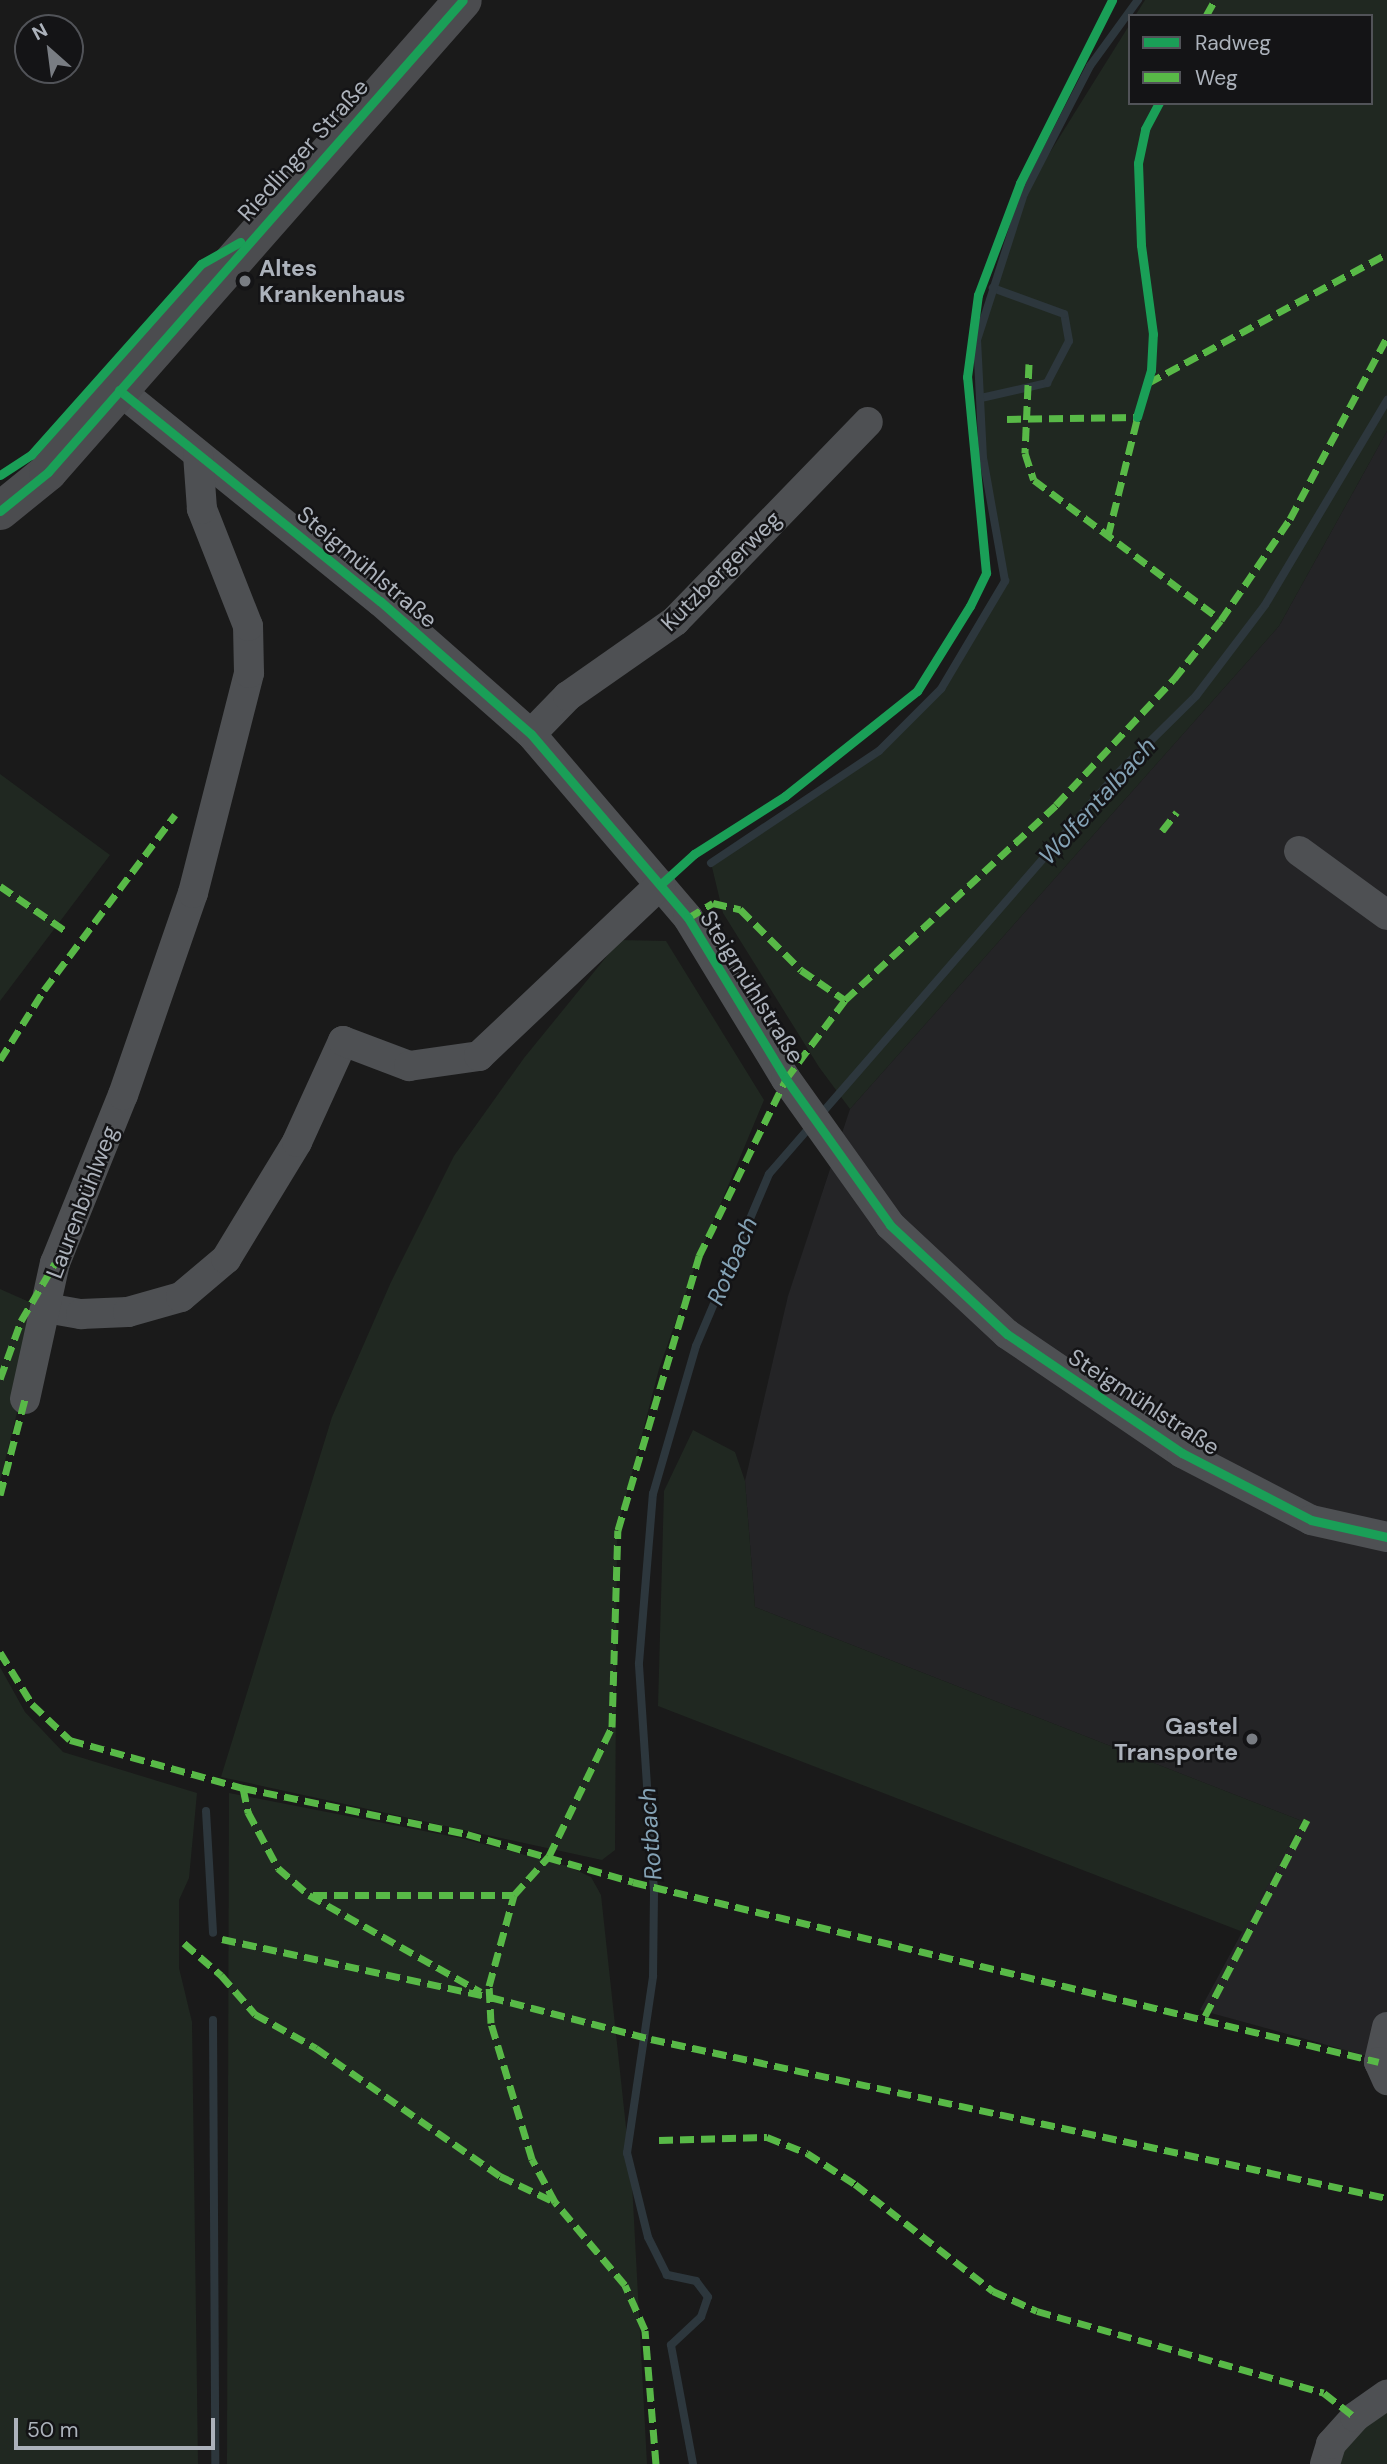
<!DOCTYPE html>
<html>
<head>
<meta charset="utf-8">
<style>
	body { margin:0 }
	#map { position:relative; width:1387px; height:2464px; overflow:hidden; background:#1a1a1a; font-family:"DM Sans",sans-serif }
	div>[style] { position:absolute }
	.built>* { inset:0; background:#242426 }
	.green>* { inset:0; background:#202821 }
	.stream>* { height:8px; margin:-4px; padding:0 4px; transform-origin:4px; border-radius:4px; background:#2d373d }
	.street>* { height:30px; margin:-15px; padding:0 15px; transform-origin:15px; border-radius:15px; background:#4e5053 }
	.primary>* { height:38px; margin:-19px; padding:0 19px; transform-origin:19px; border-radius:19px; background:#4b4c4f }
	.quiet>* { height:7px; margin-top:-3.5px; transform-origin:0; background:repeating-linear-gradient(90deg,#58b947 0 14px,transparent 0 21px) }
	.cycleway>* { height:9px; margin:-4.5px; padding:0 4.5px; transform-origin:4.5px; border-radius:4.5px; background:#1a9f57 }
	.dots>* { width:19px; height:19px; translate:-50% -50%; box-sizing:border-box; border:4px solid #141416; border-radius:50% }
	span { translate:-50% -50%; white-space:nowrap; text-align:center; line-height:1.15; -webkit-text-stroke:5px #141416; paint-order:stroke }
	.street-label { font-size:23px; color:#acb2bb }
	.poi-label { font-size:23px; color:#acb2bb; font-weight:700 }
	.left { translate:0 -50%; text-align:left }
	.right { translate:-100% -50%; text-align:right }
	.water-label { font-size:24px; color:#84a2b5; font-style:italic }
	.legend { position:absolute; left:1128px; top:14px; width:245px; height:91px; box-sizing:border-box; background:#141416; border:2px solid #515358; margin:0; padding:9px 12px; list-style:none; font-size:21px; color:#acb2bb }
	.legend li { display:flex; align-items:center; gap:14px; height:35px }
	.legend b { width:35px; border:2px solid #515358 }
	.north { position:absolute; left:14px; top:14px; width:70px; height:70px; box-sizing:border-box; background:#141416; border:2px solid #515358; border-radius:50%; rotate:332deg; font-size:19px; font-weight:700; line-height:28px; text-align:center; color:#acb2bb }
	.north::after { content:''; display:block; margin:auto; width:24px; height:32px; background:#797d83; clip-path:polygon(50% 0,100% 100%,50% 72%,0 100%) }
	.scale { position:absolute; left:14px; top:2418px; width:201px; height:32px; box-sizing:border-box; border:4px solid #acb2bb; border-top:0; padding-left:9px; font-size:21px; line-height:24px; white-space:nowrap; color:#acb2bb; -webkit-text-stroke:5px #141416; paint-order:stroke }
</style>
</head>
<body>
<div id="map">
	<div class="built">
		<i style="clip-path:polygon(1387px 431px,1387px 2015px,1374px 2058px,1200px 2010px,1302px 1821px,755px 1607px,745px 1481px,788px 1296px,850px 1109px,1279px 626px)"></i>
	</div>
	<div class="green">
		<i style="clip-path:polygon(1145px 0,1387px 0,1387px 431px,1279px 626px,850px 1109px,819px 1067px,723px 913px,711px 863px,879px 751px,941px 689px,1005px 581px,983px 458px,977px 340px,1024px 194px,1130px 24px,1130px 103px,1371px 103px,1371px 16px,1135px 16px)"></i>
		<i style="clip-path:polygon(0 774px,110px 855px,0 1001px)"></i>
		<i style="clip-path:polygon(620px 940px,666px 941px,764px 1100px,698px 1258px,659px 1369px,617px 1531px,615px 1850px,602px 1860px,221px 1777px,332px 1417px,391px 1282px,454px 1156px,524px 1058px)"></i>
		<i style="clip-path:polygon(0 1289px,43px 1308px,0 1481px)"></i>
		<i style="clip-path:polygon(693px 1430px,735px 1452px,745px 1481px,755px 1607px,1302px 1821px,1243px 1932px,658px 1706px,664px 1491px)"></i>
		<i style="clip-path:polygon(0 1667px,25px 1712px,63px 1752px,197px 1793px,189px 1878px,179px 1900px,179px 1968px,192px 2022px,198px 2464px,0 2464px)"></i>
		<i style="clip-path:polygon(229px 1793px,460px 1838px,567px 1866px,591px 1877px,601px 1895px,632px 2183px,647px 2464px,227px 2464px)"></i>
		<i style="clip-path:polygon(1387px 2405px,1387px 2464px,1331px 2464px,1335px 2446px)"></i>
	</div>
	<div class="stream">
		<i style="left:981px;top:398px;width:68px;rotate:-12.8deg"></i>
		<i style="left:1047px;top:383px;width:47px;rotate:-62.4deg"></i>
		<i style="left:1069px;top:341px;width:27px;rotate:-100deg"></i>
		<i style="left:1064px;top:314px;width:76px;rotate:-159.9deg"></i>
		<i style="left:711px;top:863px;width:202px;rotate:-33.7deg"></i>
		<i style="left:879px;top:751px;width:88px;rotate:-45deg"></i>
		<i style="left:941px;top:689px;width:126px;rotate:-59.3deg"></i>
		<i style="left:1005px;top:581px;width:125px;rotate:-100.1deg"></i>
		<i style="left:983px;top:458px;width:118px;rotate:-92.9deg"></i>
		<i style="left:977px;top:340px;width:153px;rotate:-72.2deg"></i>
		<i style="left:1024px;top:194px;width:144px;rotate:-62.7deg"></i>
		<i style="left:1090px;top:66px;width:82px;rotate:-54deg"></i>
		<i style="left:206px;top:1811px;width:122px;rotate:86.7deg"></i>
		<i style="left:213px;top:2020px;width:444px;rotate:89.7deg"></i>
		<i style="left:693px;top:2464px;width:121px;rotate:-100.5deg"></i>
		<i style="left:671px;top:2345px;width:41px;rotate:-43deg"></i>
		<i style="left:701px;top:2317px;width:21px;rotate:-71deg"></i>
		<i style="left:708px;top:2297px;width:20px;rotate:-127deg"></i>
		<i style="left:696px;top:2281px;width:30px;rotate:-168deg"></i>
		<i style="left:667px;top:2275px;width:42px;rotate:-116.6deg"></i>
		<i style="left:648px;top:2237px;width:87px;rotate:-104deg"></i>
		<i style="left:627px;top:2153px;width:179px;rotate:-81.6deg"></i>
		<i style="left:653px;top:1976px;width:85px;rotate:-89.3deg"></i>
		<i style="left:654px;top:1891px;width:228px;rotate:-93.8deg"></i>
		<i style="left:639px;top:1663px;width:170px;rotate:-85.3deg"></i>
		<i style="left:653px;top:1494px;width:154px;rotate:-73.8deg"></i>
		<i style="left:696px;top:1346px;width:187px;rotate:-67deg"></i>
		<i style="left:769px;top:1174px;width:527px;rotate:-49deg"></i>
		<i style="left:1115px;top:776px;width:114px;rotate:-44.6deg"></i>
		<i style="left:1196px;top:696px;width:114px;rotate:-52.8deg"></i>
		<i style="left:1265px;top:605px;width:239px;rotate:-59.2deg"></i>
	</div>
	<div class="street">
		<i style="left:119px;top:390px;width:336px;rotate:39deg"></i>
		<i style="left:380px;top:601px;width:201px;rotate:41.4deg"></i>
		<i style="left:531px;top:734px;width:242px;rotate:49.5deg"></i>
		<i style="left:688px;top:918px;width:188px;rotate:58.7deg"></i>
		<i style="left:786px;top:1079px;width:179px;rotate:54.5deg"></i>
		<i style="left:890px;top:1225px;width:160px;rotate:43deg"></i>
		<i style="left:1007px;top:1334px;width:212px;rotate:34.2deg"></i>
		<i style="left:1182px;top:1453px;width:145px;rotate:27.4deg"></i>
		<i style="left:1311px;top:1520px;width:78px;rotate:12.6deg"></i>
		<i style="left:531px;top:734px;width:53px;rotate:-45.8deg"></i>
		<i style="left:568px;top:696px;width:131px;rotate:-35deg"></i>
		<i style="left:675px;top:621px;width:277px;rotate:-45.9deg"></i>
		<i style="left:1299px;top:851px;width:109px;rotate:36deg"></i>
		<i style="left:46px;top:1308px;width:36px;rotate:10deg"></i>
		<i style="left:81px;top:1314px;width:47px;rotate:-2.4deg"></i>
		<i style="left:128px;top:1312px;width:55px;rotate:-15.8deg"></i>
		<i style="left:181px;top:1297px;width:59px;rotate:-40.2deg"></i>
		<i style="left:226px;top:1259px;width:137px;rotate:-58.7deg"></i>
		<i style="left:297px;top:1142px;width:111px;rotate:-65.5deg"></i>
		<i style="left:343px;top:1041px;width:71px;rotate:20.7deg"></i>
		<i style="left:409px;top:1066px;width:71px;rotate:-8.1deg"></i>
		<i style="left:479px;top:1056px;width:250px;rotate:-43.4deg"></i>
		<i style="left:25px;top:1399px;width:139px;rotate:-77.6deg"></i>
		<i style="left:55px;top:1263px;width:181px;rotate:-68deg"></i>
		<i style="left:123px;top:1095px;width:214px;rotate:-70.9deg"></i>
		<i style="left:193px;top:893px;width:227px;rotate:-75.7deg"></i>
		<i style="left:249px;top:673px;width:47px;rotate:-91.2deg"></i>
		<i style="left:248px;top:626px;width:126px;rotate:-111.5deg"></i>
		<i style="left:202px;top:509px;width:54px;rotate:-94.2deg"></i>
		<i style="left:1387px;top:2027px;width:36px;rotate:103deg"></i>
		<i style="left:1379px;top:2062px;width:20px;rotate:66deg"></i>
		<i style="left:1325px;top:2464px;width:21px;rotate:-73deg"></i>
		<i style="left:1331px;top:2444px;width:36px;rotate:-48deg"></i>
		<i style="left:1355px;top:2417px;width:39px;rotate:-35deg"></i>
	</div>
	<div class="primary">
		<i style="left:0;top:511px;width:62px;rotate:-39.1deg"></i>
		<i style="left:48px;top:472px;width:628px;rotate:-48.68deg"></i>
	</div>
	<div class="quiet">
		<i style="left:1206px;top:16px;width:18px;rotate:-61deg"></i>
		<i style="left:1029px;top:364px;width:89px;rotate:92.6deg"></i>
		<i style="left:1025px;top:453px;width:28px;rotate:72deg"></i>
		<i style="left:1034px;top:480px;width:234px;rotate:36.8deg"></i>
		<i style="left:1148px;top:383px;width:272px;rotate:-28.4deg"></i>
		<i style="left:1007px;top:419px;width:130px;rotate:-0.9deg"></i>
		<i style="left:1108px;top:536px;width:128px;rotate:-76deg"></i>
		<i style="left:1162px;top:831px;width:24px;rotate:-52deg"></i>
		<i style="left:0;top:886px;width:83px;rotate:34.3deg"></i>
		<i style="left:688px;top:918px;width:29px;rotate:-31deg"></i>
		<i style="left:713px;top:903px;width:28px;rotate:13deg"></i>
		<i style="left:740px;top:909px;width:86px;rotate:45deg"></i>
		<i style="left:801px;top:970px;width:53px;rotate:34.3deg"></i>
		<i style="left:0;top:1060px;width:83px;rotate:-57.8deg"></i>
		<i style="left:44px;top:990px;width:219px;rotate:-53.2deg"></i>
		<i style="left:0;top:1379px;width:62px;rotate:-70.1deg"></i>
		<i style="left:21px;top:1321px;width:67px;rotate:-59.6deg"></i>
		<i style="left:0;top:1495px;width:99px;rotate:-75.4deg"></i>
		<i style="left:0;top:1652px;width:61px;rotate:58.4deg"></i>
		<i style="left:32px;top:1704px;width:52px;rotate:43.5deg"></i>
		<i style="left:70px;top:1740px;width:180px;rotate:15.5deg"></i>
		<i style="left:243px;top:1788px;width:229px;rotate:11.6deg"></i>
		<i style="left:467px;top:1834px;width:173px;rotate:16.1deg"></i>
		<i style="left:633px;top:1882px;width:767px;rotate:13.57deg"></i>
		<i style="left:243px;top:1788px;width:25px;rotate:78deg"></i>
		<i style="left:248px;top:1812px;width:64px;rotate:61.8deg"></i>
		<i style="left:278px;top:1868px;width:41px;rotate:41.1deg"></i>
		<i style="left:309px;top:1895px;width:197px;rotate:29.4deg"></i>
		<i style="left:313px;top:1895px;width:201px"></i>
		<i style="left:222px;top:1939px;width:274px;rotate:12.2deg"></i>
		<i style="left:490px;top:1997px;width:166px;rotate:14.6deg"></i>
		<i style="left:651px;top:2039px;width:753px;rotate:12.19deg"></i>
		<i style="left:184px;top:1943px;width:49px;rotate:40.9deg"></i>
		<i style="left:221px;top:1975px;width:52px;rotate:48.9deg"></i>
		<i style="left:255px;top:2014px;width:70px;rotate:29.1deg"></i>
		<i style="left:316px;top:2048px;width:224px;rotate:34.8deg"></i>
		<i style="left:500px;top:2176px;width:61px;rotate:25.3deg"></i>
		<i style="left:1205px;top:2016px;width:221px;rotate:-62.5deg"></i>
		<i style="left:659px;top:2140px;width:108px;rotate:-1.6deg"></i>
		<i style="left:767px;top:2137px;width:43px;rotate:21.8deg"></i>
		<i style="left:807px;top:2153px;width:57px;rotate:32.9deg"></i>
		<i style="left:855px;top:2184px;width:175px;rotate:37.8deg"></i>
		<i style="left:993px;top:2291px;width:48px;rotate:24.4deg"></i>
		<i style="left:1037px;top:2311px;width:298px;rotate:15.9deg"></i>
		<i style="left:1324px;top:2393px;width:39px;rotate:38deg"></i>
		<i style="left:656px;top:2464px;width:134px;rotate:-94.7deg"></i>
		<i style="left:645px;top:2330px;width:49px;rotate:-114deg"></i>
		<i style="left:625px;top:2285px;width:109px;rotate:-130.1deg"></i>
		<i style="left:555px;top:2202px;width:49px;rotate:-118.1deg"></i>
		<i style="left:532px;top:2159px;width:142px;rotate:-106.8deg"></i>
		<i style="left:491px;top:2023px;width:37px;rotate:-93deg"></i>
		<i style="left:489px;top:1986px;width:94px;rotate:-74.6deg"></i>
		<i style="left:514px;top:1895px;width:52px;rotate:-48.1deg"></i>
		<i style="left:549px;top:1856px;width:144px;rotate:-64deg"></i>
		<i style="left:612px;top:1727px;width:197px;rotate:-88.3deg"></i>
		<i style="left:618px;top:1530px;width:286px;rotate:-73.5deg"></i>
		<i style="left:699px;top:1256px;width:197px;rotate:-63.8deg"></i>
		<i style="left:786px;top:1079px;width:99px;rotate:-53.2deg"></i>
		<i style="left:845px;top:1000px;width:287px;rotate:-42.7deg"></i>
		<i style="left:1056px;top:805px;width:173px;rotate:-46.9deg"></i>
		<i style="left:1174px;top:679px;width:75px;rotate:-51.5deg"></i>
		<i style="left:1221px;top:620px;width:122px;rotate:-55.7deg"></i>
		<i style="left:1290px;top:519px;width:206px;rotate:-61.9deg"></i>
	</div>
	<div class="cycleway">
		<i style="left:119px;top:390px;width:336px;rotate:39deg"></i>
		<i style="left:380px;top:601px;width:201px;rotate:41.4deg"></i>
		<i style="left:531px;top:734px;width:242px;rotate:49.5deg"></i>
		<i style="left:688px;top:918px;width:188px;rotate:58.7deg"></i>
		<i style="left:786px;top:1079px;width:179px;rotate:54.5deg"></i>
		<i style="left:890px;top:1225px;width:160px;rotate:43deg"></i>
		<i style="left:1007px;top:1334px;width:212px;rotate:34.2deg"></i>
		<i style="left:1182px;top:1453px;width:145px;rotate:27.4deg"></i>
		<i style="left:1311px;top:1520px;width:78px;rotate:12.6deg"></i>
		<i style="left:1137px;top:417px;width:49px;rotate:-73.4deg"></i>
		<i style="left:1151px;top:370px;width:36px;rotate:-87deg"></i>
		<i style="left:1153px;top:334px;width:90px;rotate:-97.7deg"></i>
		<i style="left:1141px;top:245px;width:82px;rotate:-92.1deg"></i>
		<i style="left:1138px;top:163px;width:35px;rotate:-78deg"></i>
		<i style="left:1145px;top:129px;width:30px;rotate:-62deg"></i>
		<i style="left:0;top:475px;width:37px;rotate:-33deg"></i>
		<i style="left:31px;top:455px;width:256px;rotate:-48.3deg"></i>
		<i style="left:201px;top:264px;width:45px;rotate:-29.4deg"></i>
		<i style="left:0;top:511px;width:62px;rotate:-39.1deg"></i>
		<i style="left:48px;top:472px;width:628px;rotate:-48.68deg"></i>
		<i style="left:661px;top:884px;width:45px;rotate:-42.3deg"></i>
		<i style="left:694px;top:854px;width:108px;rotate:-32.5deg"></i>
		<i style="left:785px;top:796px;width:169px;rotate:-38.5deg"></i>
		<i style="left:917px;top:691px;width:100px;rotate:-58.1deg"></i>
		<i style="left:970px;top:606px;width:37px;rotate:-64deg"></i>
		<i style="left:986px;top:573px;width:197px;rotate:-95.5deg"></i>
		<i style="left:967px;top:377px;width:83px;rotate:-82.4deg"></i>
		<i style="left:978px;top:295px;width:120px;rotate:-69.4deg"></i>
		<i style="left:1020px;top:183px;width:205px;rotate:-63.3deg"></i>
	</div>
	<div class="dots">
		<i style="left:245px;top:281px;background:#797d83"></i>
		<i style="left:1252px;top:1739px;background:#797d83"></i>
	</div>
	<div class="street-label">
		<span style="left:303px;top:150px;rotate:-48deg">Riedlinger Straße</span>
		<span style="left:367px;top:567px;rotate:40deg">Steigmühlstraße</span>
		<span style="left:721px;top:571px;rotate:-45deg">Kutzbergerweg</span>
		<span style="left:752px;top:987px;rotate:58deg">Steigmühlstraße</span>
		<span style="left:82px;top:1202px;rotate:-69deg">Laurenbühlweg</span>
		<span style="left:1144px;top:1402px;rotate:33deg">Steigmühlstraße</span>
	</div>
	<div class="poi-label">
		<span class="left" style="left:259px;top:281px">Altes<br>Krankenhaus</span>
		<span class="right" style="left:1238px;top:1739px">Gastel<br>Transporte</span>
	</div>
	<div class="water-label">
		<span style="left:1097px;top:801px;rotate:-48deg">Wolfentalbach</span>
		<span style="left:732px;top:1261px;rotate:-67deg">Rotbach</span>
		<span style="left:650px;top:1834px;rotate:-94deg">Rotbach</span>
	</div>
	<ul class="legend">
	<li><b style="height:9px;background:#1a9f57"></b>Radweg</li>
	<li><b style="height:9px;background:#58b947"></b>Weg</li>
	</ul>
	<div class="north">N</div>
	<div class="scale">50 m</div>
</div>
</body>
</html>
